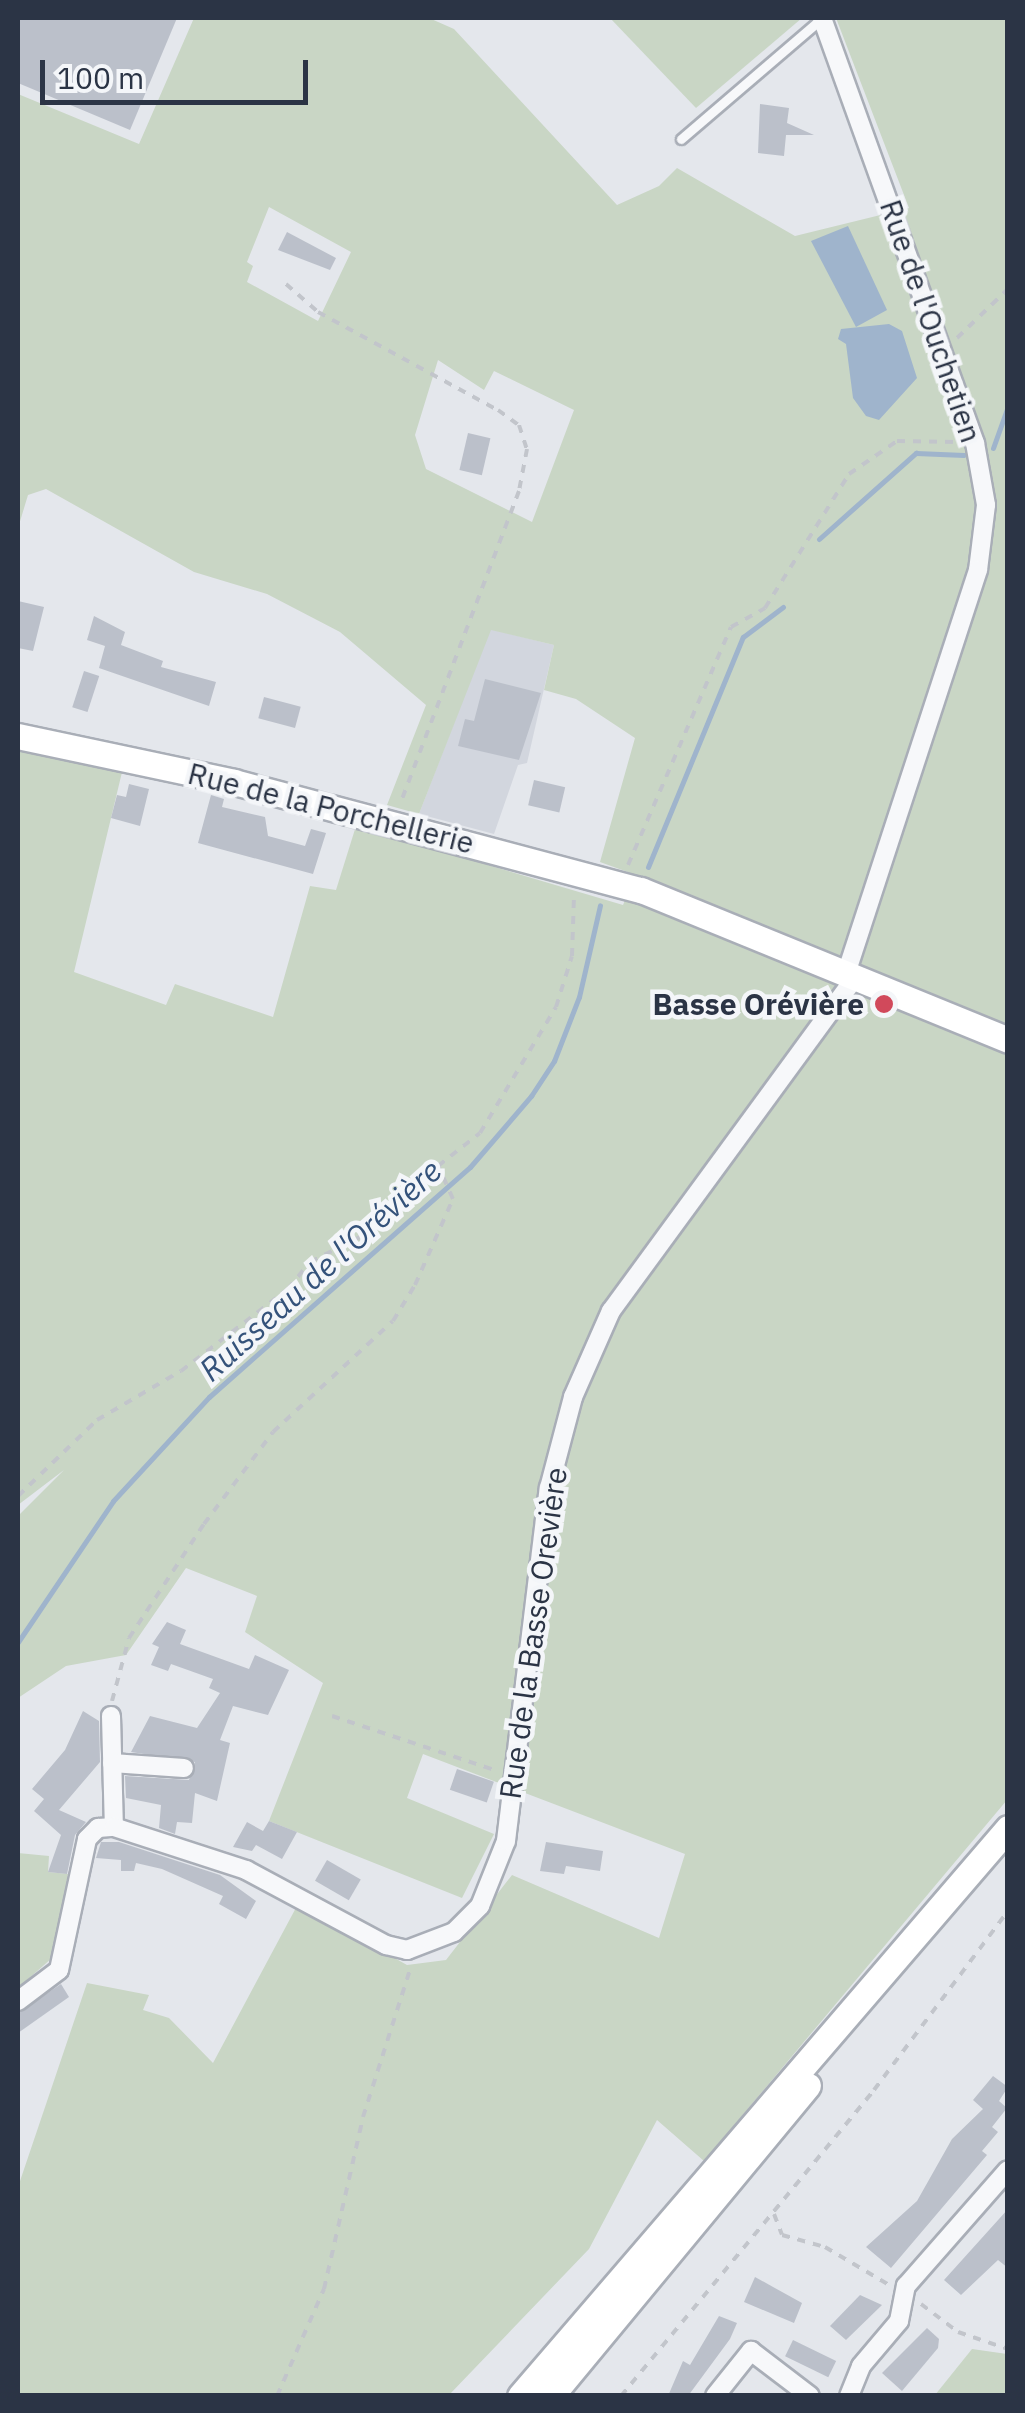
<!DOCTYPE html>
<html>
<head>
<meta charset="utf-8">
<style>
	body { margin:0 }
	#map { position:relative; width:1025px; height:2413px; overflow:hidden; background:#e4e7ec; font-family:"IBM Plex Sans",sans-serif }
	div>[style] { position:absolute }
	.built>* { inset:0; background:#d2d6de }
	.green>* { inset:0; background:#c9d6c5 }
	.water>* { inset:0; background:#9fb4cc }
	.stream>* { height:5px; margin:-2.5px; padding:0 2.5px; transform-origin:2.5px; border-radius:2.5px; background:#9fb4cc }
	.building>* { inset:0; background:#bbc0ca; transform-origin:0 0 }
	.path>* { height:4px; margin-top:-2px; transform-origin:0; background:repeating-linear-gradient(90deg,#c2c5cb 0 8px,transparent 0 16px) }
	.roads { filter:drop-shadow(2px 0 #a9aeb7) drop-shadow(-2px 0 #a9aeb7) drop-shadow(0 2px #a9aeb7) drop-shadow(0 -2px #a9aeb7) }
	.lane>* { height:9px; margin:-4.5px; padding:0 4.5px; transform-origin:4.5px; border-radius:4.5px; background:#f7f8fa }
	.street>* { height:18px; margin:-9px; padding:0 9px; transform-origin:9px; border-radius:9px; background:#f7f8fa }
	.secondary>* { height:25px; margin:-12.5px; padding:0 12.5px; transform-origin:12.5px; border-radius:12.5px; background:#fff }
	.dots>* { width:28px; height:28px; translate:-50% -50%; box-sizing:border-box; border:5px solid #f4f6f9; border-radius:50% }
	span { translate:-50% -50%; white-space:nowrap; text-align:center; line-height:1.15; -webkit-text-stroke:9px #f4f6f9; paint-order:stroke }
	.street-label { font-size:30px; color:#2b3445 }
	.poi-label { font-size:30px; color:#2b3445; font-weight:700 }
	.right { translate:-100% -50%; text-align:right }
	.water-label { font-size:32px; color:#34527a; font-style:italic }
	.frame { position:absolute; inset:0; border:20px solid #2b3445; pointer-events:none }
	.scale { position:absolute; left:40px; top:60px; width:268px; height:45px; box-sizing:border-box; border:5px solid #2b3445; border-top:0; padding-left:12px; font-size:30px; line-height:35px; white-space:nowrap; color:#2b3445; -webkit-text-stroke:8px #f4f6f9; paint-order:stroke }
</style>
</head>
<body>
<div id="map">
	<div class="built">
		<i style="clip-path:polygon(490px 629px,554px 645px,527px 763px,518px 765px,494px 834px,419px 814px)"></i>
	</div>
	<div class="green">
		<i style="clip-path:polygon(evenodd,194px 18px,429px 18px,454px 29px,617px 205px,659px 186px,677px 168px,795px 236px,909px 208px,836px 18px,1007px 18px,1007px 1800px,704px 2161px,657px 2120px,589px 2249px,449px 2395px,18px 2395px,18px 2187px,87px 1983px,149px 1995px,143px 2010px,169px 2018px,213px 2063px,298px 1904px,407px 1965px,446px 1960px,512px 1875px,659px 1938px,685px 1854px,423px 1754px,407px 1798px,494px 1834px,462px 1898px,269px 1821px,323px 1683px,245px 1632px,257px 1596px,186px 1568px,126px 1655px,66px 1666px,18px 1698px,18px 1516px,64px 1470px,18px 1505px,18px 748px,123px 768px,74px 972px,166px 1005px,175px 984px,273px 1017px,310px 886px,336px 890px,356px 826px,623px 905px,636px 875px,600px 862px,635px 738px,576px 699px,544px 690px,554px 645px,491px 630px,419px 814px,387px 805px,426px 705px,340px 632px,267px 594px,194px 572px,46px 489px,28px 495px,18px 528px,18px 94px,139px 144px,194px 18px,269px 207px,351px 252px,318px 321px,247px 282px,253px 266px,247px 262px,269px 207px,194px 18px,438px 360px,484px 390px,494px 371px,574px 410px,532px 522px,426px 469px,415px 435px,438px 360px)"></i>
		<i style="clip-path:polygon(610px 18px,802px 18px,696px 108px)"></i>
		<i style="clip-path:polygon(18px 1853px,49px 1856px,48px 1872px,68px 1874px,52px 1958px,18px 1988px)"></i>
		<i style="clip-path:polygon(972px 2349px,1007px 2354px,1007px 2395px,935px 2395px)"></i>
	</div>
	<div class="water">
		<i style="clip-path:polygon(848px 226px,887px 310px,856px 327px,811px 241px)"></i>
		<i style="clip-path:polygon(889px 324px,902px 331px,917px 378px,879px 420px,866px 416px,853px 398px,846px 344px,838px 339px,841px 329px)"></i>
	</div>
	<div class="stream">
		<i style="left:993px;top:448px;width:45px;rotate:-70.3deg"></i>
		<i style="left:819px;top:539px;width:130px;rotate:-41.6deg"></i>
		<i style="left:916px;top:453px;width:48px;rotate:2.4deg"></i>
		<i style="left:648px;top:867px;width:249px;rotate:-67.6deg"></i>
		<i style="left:743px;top:637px;width:50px;rotate:-36.9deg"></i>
		<i style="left:18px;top:1642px;width:170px;rotate:-56deg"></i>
		<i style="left:113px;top:1501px;width:142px;rotate:-47.3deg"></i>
		<i style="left:209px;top:1397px;width:348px;rotate:-41.4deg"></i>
		<i style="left:470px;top:1167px;width:94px;rotate:-49.3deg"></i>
		<i style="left:531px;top:1096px;width:42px;rotate:-56.7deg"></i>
		<i style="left:554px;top:1061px;width:69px;rotate:-68.7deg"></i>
		<i style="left:579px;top:997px;width:94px;rotate:-77.1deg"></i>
	</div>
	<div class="building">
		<i style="clip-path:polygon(18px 18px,177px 18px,130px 130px,18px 83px)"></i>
		<i style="clip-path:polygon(760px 104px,789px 108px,787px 123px,814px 135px,786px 135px,784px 156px,758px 153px)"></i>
		<i style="clip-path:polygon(287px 232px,336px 258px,330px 270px,278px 250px)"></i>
		<i style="left:468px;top:433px;width:23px;height:38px;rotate:13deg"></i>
		<i style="clip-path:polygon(18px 601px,44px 607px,33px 651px,18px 648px)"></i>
		<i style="clip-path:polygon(94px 616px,125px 632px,121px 645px,163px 661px,161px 667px,216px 682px,209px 706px,99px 668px,105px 646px,87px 640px)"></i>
		<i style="left:84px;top:671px;width:16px;height:38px;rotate:18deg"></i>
		<i style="clip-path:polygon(485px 679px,541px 693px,519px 760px,458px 746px,465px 719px,474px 721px)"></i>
		<i style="left:264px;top:697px;width:38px;height:22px;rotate:15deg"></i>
		<i style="left:534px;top:780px;width:32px;height:26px;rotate:13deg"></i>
		<i style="clip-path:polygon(129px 784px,149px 789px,140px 826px,111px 818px,117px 795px,126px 797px)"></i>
		<i style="clip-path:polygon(211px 795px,224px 799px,222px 807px,265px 817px,268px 836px,305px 846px,311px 829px,326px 833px,313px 874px,198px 843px)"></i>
		<i style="clip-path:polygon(167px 1622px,186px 1630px,180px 1644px,249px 1669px,255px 1655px,289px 1670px,268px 1715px,233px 1706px,220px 1740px,230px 1743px,217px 1801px,195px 1793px,192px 1823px,177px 1822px,175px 1834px,159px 1828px,161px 1805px,126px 1798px,125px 1776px,189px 1780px,195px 1762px,131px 1752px,150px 1716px,197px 1728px,220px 1693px,209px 1688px,213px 1679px,171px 1664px,168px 1671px,151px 1665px,159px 1647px,152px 1644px)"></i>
		<i style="clip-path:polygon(83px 1711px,99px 1721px,100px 1762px,59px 1810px,86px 1822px,75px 1835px,67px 1874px,48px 1872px,61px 1835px,34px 1811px,44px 1799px,32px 1789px,65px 1750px)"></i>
		<i style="left:457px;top:1769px;width:39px;height:22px;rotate:19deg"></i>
		<i style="clip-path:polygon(269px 1821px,297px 1832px,282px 1859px,256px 1845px,252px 1851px,233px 1847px,247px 1822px,263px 1831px)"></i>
		<i style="clip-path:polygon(101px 1842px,119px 1842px,220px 1875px,256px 1901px,246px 1919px,219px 1904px,223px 1896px,162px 1869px,136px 1863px,134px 1871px,121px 1871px,121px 1860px,96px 1858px)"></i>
		<i style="clip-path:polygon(546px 1842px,603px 1851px,600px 1871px,566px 1866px,564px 1874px,540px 1871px)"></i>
		<i style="left:327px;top:1860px;width:39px;height:24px;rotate:30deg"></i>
		<i style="clip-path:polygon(61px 1984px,69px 1997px,18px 2033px,18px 2013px)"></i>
		<i style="clip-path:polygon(993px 2076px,1008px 2087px,999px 2101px,1007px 2108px,992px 2127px,998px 2132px,982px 2151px,987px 2155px,891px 2268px,866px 2247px,917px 2201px,952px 2139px,983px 2109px,973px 2100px)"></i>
		<i style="clip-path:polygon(1008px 2209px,1008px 2268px,998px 2260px,961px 2295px,944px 2280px)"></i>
		<i style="clip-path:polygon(755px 2277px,802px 2303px,794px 2323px,744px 2302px)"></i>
		<i style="clip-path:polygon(860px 2295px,882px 2305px,846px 2340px,830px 2326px)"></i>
		<i style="clip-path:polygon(719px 2316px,737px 2323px,730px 2339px,688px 2396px,668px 2396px,683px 2361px,690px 2365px)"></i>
		<i style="clip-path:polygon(927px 2328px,939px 2339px,938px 2348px,902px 2391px,882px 2373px)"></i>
		<i style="left:793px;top:2340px;width:48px;height:18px;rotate:26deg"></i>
	</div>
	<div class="path">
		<i style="left:286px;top:284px;width:43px;rotate:41.2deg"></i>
		<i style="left:318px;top:312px;width:205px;rotate:28.6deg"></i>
		<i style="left:498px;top:410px;width:26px;rotate:36deg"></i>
		<i style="left:519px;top:425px;width:25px;rotate:72deg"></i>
		<i style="left:527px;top:449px;width:43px;rotate:100.8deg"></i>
		<i style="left:519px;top:491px;width:335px;rotate:110.8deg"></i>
		<i style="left:957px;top:338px;width:71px;rotate:-43.9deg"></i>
		<i style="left:628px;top:865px;width:259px;rotate:-66.6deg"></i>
		<i style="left:731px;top:627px;width:39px;rotate:-29deg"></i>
		<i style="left:765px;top:608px;width:158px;rotate:-57.9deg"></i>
		<i style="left:849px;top:474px;width:58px;rotate:-34.5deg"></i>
		<i style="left:897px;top:441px;width:60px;rotate:1deg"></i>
		<i style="left:18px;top:1496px;width:110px;rotate:-43.9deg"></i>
		<i style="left:97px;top:1420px;width:97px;rotate:-30.3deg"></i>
		<i style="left:181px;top:1371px;width:135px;rotate:-37.5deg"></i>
		<i style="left:288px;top:1289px;width:35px;rotate:-51deg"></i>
		<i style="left:310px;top:1262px;width:65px;rotate:-26.6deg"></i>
		<i style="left:368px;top:1233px;width:97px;rotate:-43.7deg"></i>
		<i style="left:112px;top:1701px;width:65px;rotate:-74.9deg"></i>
		<i style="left:129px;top:1638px;width:136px;rotate:-56.7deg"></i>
		<i style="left:204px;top:1524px;width:115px;rotate:-53.1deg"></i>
		<i style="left:273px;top:1432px;width:163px;rotate:-42.8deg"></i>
		<i style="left:393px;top:1321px;width:42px;rotate:-58.6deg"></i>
		<i style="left:415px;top:1285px;width:94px;rotate:-66.2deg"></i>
		<i style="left:453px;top:1199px;width:36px;rotate:-114deg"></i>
		<i style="left:438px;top:1166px;width:53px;rotate:-38.2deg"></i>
		<i style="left:480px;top:1133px;width:147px;rotate:-58.9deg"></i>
		<i style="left:556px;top:1007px;width:53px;rotate:-72.6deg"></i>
		<i style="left:572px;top:956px;width:60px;rotate:-88.1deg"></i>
		<i style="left:332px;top:1716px;width:174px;rotate:18.4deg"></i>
		<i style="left:774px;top:2214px;width:22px;rotate:69deg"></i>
		<i style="left:782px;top:2235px;width:45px;rotate:15.6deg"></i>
		<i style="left:825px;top:2247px;width:77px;rotate:30.6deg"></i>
		<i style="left:921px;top:2304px;width:46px;rotate:37.1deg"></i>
		<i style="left:958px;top:2332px;width:53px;rotate:18.8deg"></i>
		<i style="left:277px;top:2396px;width:117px;rotate:-66.3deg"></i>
		<i style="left:324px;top:2289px;width:176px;rotate:-77.2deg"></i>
		<i style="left:363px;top:2117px;width:157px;rotate:-72.3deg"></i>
		<i style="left:621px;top:2396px;width:397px;rotate:-50.4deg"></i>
		<i style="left:874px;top:2090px;width:224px;rotate:-53.2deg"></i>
	</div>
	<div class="roads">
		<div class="lane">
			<i style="left:681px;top:139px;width:186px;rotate:-40.6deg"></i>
		</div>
		<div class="street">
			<i style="left:822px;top:18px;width:452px;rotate:70.2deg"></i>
			<i style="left:975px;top:443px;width:63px;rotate:79.9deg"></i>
			<i style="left:986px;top:505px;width:65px;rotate:97deg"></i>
			<i style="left:978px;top:570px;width:425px;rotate:108.1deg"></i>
			<i style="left:111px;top:1716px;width:111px;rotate:88.5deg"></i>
			<i style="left:112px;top:1763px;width:72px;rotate:4deg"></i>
			<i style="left:18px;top:2001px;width:51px;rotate:-37.1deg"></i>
			<i style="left:59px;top:1970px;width:134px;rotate:-77.9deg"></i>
			<i style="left:87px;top:1839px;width:16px;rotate:-45deg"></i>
			<i style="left:98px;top:1828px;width:16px;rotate:-4deg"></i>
			<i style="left:114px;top:1827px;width:139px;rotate:18deg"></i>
			<i style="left:246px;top:1870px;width:159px;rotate:28.2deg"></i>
			<i style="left:386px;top:1945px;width:22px;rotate:13deg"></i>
			<i style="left:407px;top:1950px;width:50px;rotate:-21deg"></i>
			<i style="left:454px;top:1932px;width:37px;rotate:-45deg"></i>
			<i style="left:480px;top:1906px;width:70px;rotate:-68.2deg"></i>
			<i style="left:506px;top:1841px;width:356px;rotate:-83.1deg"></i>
			<i style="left:549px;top:1488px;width:94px;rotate:-75.2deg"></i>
			<i style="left:573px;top:1397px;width:94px;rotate:-66.2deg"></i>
			<i style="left:611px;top:1311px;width:413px;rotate:-53.8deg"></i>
			<i style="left:715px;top:2396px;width:58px;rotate:-51.3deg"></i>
			<i style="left:751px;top:2351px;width:74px;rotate:37.3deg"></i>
			<i style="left:849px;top:2396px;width:32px;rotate:-68deg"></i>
			<i style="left:861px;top:2366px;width:59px;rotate:-49.8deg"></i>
			<i style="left:899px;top:2321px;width:36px;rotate:-79deg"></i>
			<i style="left:906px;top:2286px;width:154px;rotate:-48.7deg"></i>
		</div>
		<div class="secondary">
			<i style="left:18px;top:736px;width:221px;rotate:12deg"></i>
			<i style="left:234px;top:782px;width:421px;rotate:14.9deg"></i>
			<i style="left:641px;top:890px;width:396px;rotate:22.2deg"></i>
			<i style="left:520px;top:2396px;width:749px;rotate:-49.33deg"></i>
			<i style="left:551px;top:2396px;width:403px;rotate:-50.4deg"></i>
		</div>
	</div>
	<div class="dots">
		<i style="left:884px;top:1004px;background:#d1495b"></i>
	</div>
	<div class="street-label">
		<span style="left:931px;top:321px;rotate:71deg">Rue de l'Ouchetien</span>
		<span style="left:331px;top:808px;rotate:14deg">Rue de la Porchellerie</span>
		<span style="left:533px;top:1633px;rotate:-82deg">Rue de la Basse Orevière</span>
	</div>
	<div class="poi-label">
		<span class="right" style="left:864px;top:1004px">Basse Orévière</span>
	</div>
	<div class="water-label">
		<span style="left:320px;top:1270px;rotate:-42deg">Ruisseau de l'Orévière</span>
	</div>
	<div class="frame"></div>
	<div class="scale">100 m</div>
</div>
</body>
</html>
